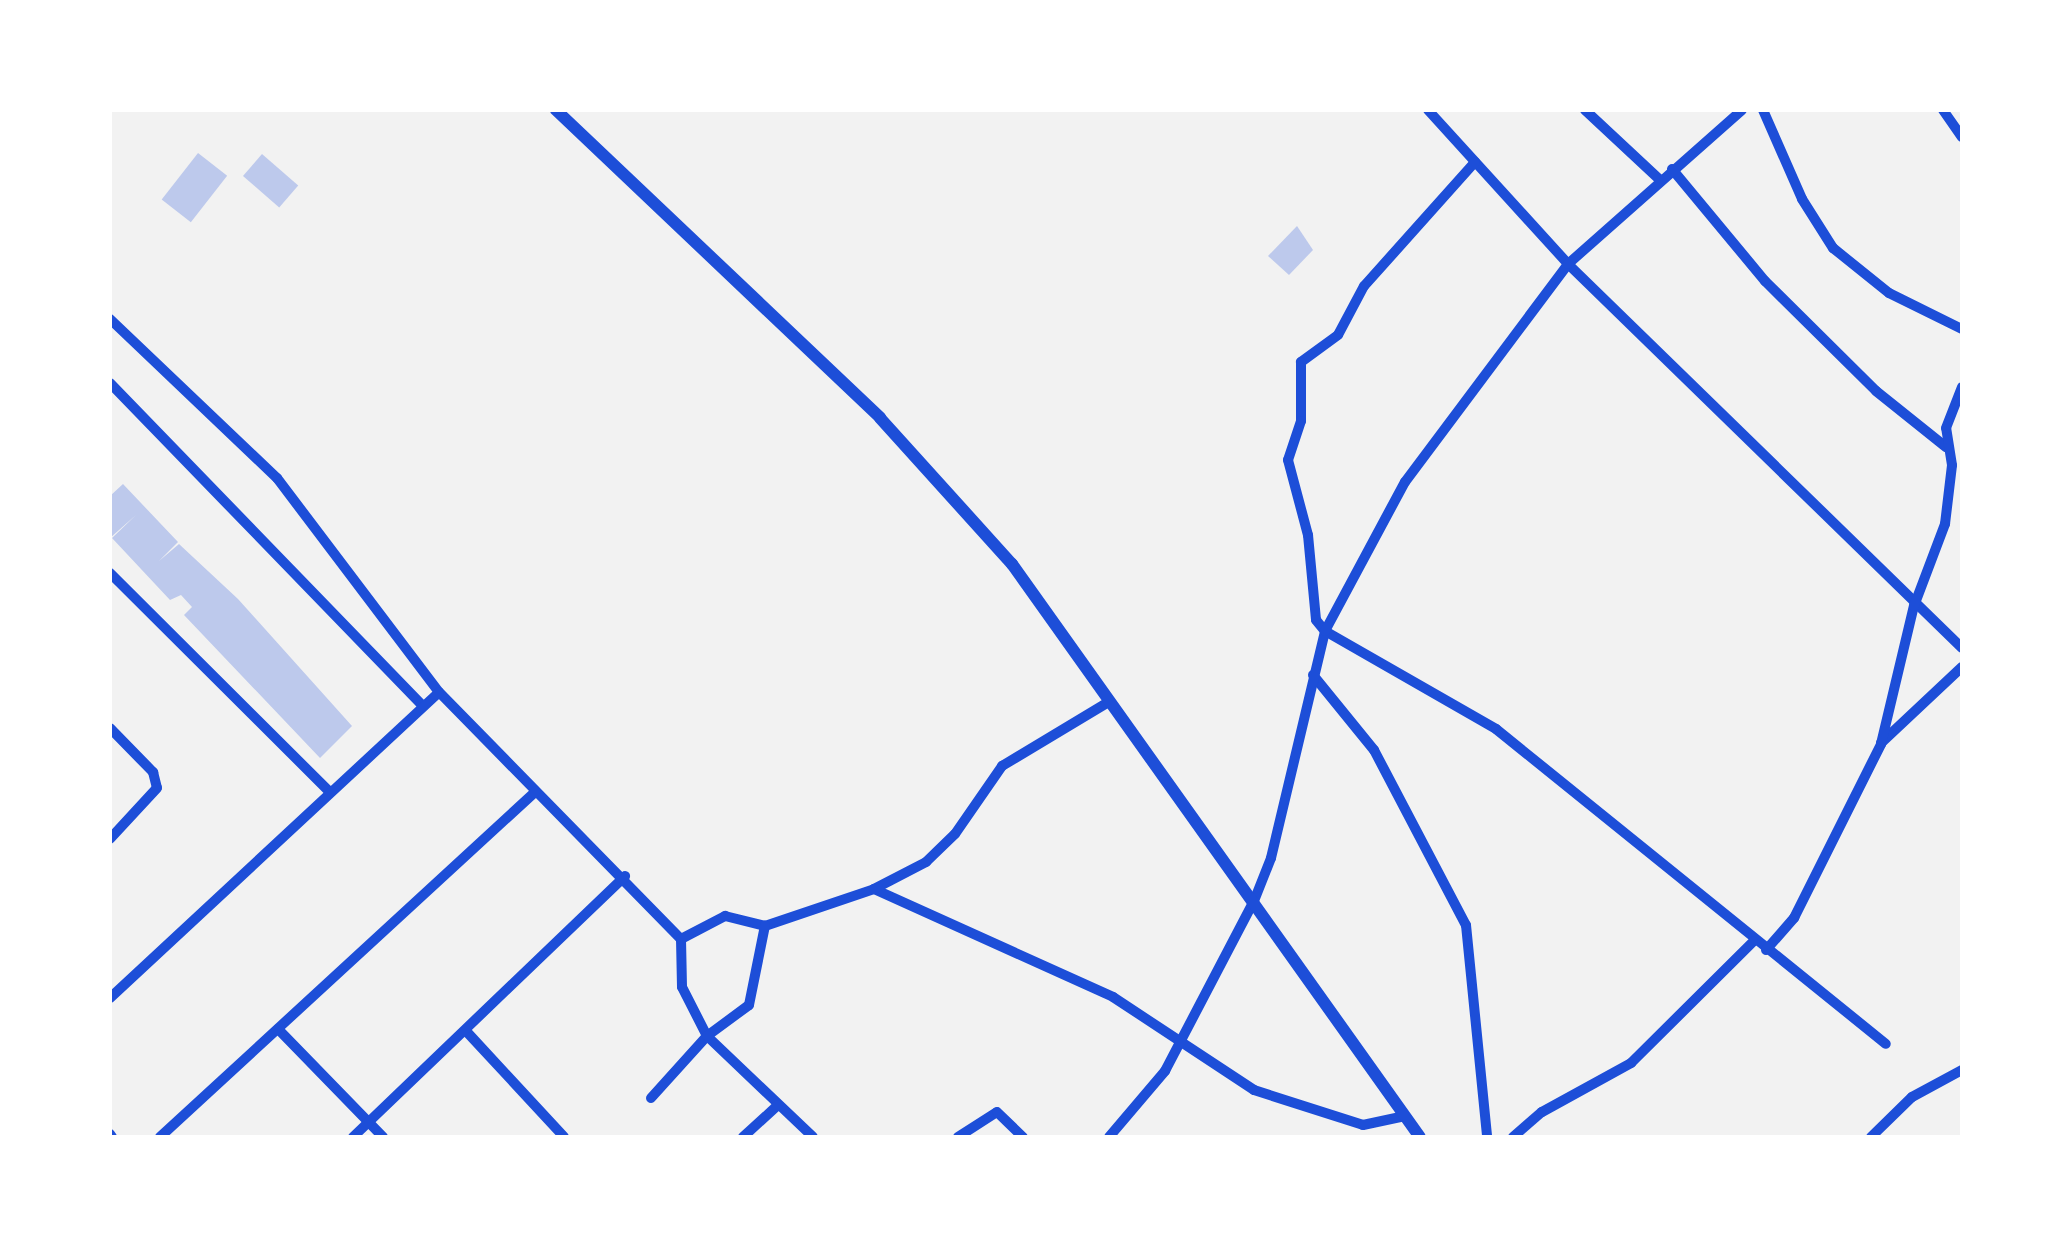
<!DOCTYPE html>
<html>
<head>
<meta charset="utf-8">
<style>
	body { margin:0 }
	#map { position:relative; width:2072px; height:1247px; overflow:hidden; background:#f2f2f2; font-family:Figtree,sans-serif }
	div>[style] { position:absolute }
	.building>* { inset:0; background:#bdc9ec; transform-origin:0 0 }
	.minor>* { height:10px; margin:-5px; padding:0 5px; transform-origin:5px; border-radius:5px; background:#1d4ed8 }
	.tertiary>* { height:12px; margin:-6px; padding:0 6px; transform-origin:6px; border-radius:6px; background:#1d4ed8 }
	span { translate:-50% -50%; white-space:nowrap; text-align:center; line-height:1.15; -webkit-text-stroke:9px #fff; paint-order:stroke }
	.frame { position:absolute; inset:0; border:112px solid #fff; pointer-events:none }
</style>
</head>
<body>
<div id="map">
	<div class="building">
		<i style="left:198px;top:153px;width:37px;height:59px;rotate:38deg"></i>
		<i style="left:262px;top:154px;width:48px;height:29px;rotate:41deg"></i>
		<i style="clip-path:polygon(1297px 226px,1313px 250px,1289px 275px,1268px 256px)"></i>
		<i style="clip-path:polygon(123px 484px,178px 542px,159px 561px,179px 544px,238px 599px,352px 726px,320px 758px,184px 615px,192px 607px,181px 595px,170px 600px,112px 538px,136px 515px,110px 538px,110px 496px)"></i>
	</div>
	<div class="minor">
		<i style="left:1428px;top:110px;width:208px;rotate:47.7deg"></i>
		<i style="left:1568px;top:264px;width:550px;rotate:44.26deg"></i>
		<i style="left:1585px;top:110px;width:103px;rotate:43deg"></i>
		<i style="left:1763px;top:110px;width:97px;rotate:66.3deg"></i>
		<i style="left:1802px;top:199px;width:58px;rotate:57.7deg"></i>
		<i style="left:1833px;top:248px;width:72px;rotate:38.8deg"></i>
		<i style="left:1889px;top:293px;width:81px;rotate:26.3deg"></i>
		<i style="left:1943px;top:110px;width:33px;rotate:55deg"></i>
		<i style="left:1475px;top:162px;width:166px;rotate:131.8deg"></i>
		<i style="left:1364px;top:286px;width:55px;rotate:118deg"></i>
		<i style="left:1338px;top:335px;width:46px;rotate:143.9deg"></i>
		<i style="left:1301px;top:362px;width:59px;rotate:90deg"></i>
		<i style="left:1301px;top:421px;width:41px;rotate:108.4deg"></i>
		<i style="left:1288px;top:460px;width:78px;rotate:75.1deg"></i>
		<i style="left:1308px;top:535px;width:85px;rotate:84.6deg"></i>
		<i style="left:1316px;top:620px;width:14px;rotate:51deg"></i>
		<i style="left:1325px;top:631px;width:197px;rotate:29.8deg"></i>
		<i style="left:1496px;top:729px;width:501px;rotate:38.93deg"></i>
		<i style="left:1672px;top:169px;width:146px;rotate:50.3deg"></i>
		<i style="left:1765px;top:281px;width:156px;rotate:44.7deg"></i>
		<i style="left:1876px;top:391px;width:90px;rotate:38.7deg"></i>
		<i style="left:110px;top:319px;width:231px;rotate:43.6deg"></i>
		<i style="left:277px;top:478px;width:268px;rotate:52.9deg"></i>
		<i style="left:439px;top:692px;width:346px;rotate:45.6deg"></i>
		<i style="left:681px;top:939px;width:48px;rotate:88.8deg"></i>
		<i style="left:682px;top:987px;width:55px;rotate:63deg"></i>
		<i style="left:707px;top:1036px;width:146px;rotate:43.6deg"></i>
		<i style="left:110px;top:383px;width:450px;rotate:45.9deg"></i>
		<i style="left:110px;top:573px;width:309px;rotate:44.9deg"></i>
		<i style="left:1313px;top:675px;width:97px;rotate:50.9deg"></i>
		<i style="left:1374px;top:750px;width:198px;rotate:62.3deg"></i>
		<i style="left:1466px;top:925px;width:213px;rotate:84.3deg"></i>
		<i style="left:110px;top:728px;width:62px;rotate:45.7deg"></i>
		<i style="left:153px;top:772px;width:16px;rotate:76deg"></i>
		<i style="left:157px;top:788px;width:69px;rotate:132.7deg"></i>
		<i style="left:1881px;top:743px;width:111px;rotate:-43.2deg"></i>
		<i style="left:874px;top:889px;width:262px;rotate:24.3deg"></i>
		<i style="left:1113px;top:997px;width:169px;rotate:33.4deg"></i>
		<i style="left:1254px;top:1090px;width:114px;rotate:17.8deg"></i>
		<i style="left:1363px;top:1125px;width:43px;rotate:-12.1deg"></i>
		<i style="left:681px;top:939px;width:50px;rotate:-27.6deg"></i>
		<i style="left:725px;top:916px;width:41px;rotate:14deg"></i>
		<i style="left:765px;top:926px;width:115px;rotate:-18.7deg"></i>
		<i style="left:874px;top:889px;width:59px;rotate:-27.4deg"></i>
		<i style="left:926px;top:862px;width:40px;rotate:-44deg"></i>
		<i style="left:955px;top:834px;width:83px;rotate:-55.3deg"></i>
		<i style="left:1002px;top:766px;width:126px;rotate:-31deg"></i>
		<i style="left:1766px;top:950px;width:43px;rotate:-48.8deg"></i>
		<i style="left:1794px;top:918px;width:195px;rotate:-63.4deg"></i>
		<i style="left:1881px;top:744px;width:142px;rotate:-76.6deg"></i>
		<i style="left:1914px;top:606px;width:88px;rotate:-69.3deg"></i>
		<i style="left:1945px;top:524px;width:59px;rotate:-83.2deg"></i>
		<i style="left:1952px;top:465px;width:37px;rotate:-99deg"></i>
		<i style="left:1946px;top:428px;width:44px;rotate:-68.7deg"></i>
		<i style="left:110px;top:998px;width:449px;rotate:-42.9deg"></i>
		<i style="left:278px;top:1029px;width:151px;rotate:45.8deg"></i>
		<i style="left:466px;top:1031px;width:144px;rotate:47.2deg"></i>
		<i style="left:651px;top:1098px;width:84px;rotate:-47.9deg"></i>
		<i style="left:707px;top:1036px;width:52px;rotate:-36.4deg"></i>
		<i style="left:749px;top:1005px;width:81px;rotate:-78.6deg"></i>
		<i style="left:110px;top:1134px;width:4px;rotate:56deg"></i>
		<i style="left:160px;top:1137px;width:510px;rotate:-42.61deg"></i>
		<i style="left:353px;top:1137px;width:377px;rotate:-43.8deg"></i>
		<i style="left:743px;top:1137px;width:47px;rotate:-42.4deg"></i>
		<i style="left:958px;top:1137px;width:46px;rotate:-32.7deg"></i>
		<i style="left:997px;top:1112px;width:36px;rotate:44deg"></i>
		<i style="left:1109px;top:1137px;width:87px;rotate:-49.7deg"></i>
		<i style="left:1165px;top:1071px;width:192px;rotate:-62.4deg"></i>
		<i style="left:1254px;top:901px;width:46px;rotate:-68.4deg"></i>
		<i style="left:1271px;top:858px;width:233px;rotate:-76.6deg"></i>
		<i style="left:1325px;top:631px;width:169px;rotate:-61.8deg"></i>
		<i style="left:1405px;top:482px;width:272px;rotate:-53.2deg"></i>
		<i style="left:1568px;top:264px;width:232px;rotate:-41.5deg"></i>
		<i style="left:1513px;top:1137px;width:38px;rotate:-41deg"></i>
		<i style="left:1542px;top:1112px;width:102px;rotate:-28.8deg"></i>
		<i style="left:1631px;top:1063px;width:172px;rotate:-44.8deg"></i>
		<i style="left:1871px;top:1137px;width:57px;rotate:-44.3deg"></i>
		<i style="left:1912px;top:1097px;width:57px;rotate:-28.4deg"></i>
	</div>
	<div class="tertiary">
		<i style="left:556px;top:110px;width:447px;rotate:43.5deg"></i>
		<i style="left:880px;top:418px;width:197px;rotate:47.9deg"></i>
		<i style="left:1012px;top:564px;width:703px;rotate:54.55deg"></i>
	</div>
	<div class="frame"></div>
</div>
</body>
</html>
